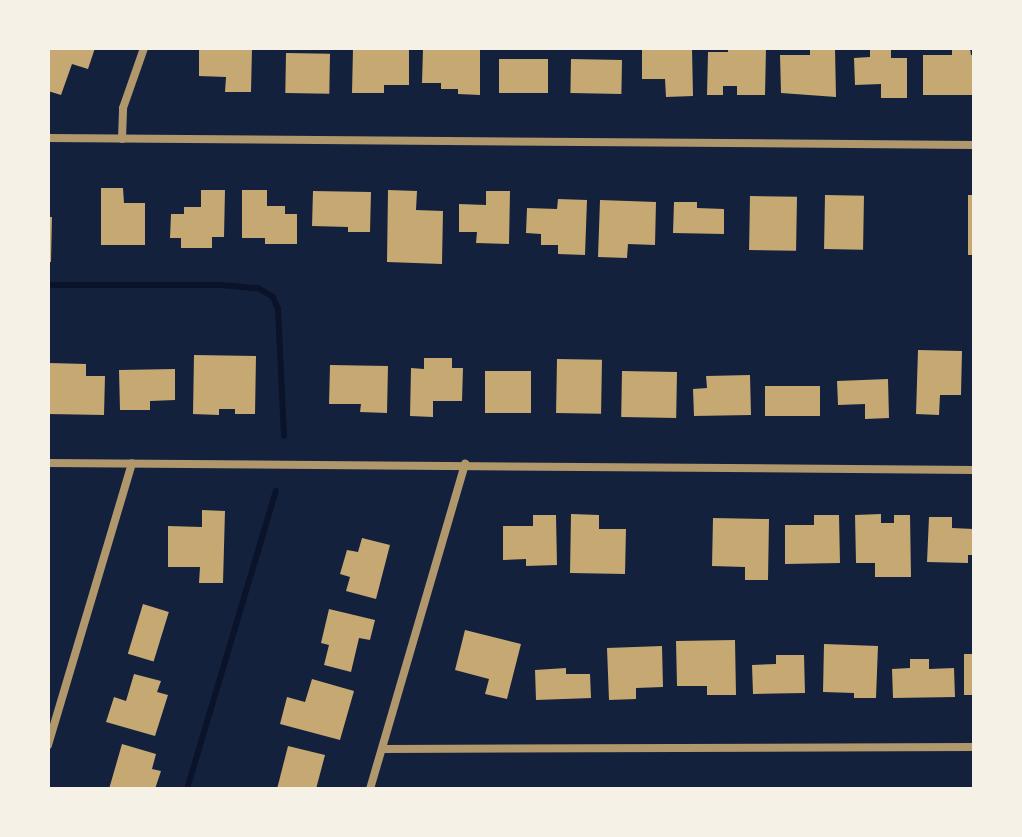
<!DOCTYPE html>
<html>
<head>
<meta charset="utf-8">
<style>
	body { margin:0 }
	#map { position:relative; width:1022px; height:837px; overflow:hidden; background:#14213d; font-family:"Fira Sans",sans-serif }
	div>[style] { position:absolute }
	.stream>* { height:6px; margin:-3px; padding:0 3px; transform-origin:3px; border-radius:3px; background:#0b132b }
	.building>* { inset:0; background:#c6a872; transform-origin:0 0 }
	.minor>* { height:8px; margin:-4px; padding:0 4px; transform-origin:4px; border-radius:4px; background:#b1986c }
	span { translate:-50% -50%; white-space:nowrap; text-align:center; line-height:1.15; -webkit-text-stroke:8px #f6f1e7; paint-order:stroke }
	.frame { position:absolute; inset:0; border:50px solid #f6f1e7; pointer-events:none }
</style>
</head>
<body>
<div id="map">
	<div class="stream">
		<i style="left:48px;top:285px;width:172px"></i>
		<i style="left:220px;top:285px;width:38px;rotate:5deg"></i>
		<i style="left:258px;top:288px;width:17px;rotate:31deg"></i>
		<i style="left:273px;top:297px;width:13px;rotate:67deg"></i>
		<i style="left:278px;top:309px;width:127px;rotate:87.3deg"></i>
		<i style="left:187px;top:789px;width:311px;rotate:-73.4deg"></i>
	</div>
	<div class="building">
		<i style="clip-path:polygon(48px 48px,95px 48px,88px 69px,72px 64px,61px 95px,48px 91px)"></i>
		<i style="clip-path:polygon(199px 48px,252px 48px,251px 92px,225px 92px,226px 77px,199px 76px)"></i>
		<i style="clip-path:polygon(353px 48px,409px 48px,409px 85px,384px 85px,384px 93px,352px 93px)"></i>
		<i style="clip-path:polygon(423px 48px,480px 48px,480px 95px,458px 94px,458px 89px,441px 89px,441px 83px,422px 83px)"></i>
		<i style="clip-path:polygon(642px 48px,692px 48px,693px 96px,666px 97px,665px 79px,642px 79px)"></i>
		<i style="clip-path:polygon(728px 48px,766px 48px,765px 95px,737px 95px,737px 86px,723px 86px,723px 95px,707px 95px,708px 52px,728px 52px)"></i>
		<i style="clip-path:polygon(810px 48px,835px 48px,836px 97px,781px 93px,780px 55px,810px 55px)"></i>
		<i style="clip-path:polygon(891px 48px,891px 58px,907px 58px,907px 98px,881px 98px,881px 84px,855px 85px,854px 58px,870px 57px,870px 49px)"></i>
		<i style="clip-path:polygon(952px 48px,970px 48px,971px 55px,974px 55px,974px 95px,923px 95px,923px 55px,952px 55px)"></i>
		<i style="left:286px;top:53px;width:44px;height:40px;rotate:1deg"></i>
		<i style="left:499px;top:59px;width:49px;height:34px"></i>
		<i style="left:571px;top:59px;width:51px;height:34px;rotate:1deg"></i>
		<i style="clip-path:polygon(101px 188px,123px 188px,124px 203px,145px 203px,145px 245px,101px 245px)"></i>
		<i style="clip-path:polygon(201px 190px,225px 190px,224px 237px,212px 237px,212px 248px,181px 248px,181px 238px,170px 238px,171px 214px,184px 214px,184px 207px,201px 207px)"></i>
		<i style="clip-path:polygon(242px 190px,267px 190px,267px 206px,285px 206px,285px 214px,297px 214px,297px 244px,265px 244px,265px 238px,242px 238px)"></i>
		<i style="clip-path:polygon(388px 190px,417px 191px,416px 210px,443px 211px,442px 264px,387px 262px)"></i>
		<i style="clip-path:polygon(313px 191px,371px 192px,370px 232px,348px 232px,348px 227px,312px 226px)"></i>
		<i style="clip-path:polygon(486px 191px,510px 191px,509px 244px,476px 243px,477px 232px,459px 232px,459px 204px,486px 205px)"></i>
		<i style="left:825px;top:195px;width:39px;height:54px;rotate:1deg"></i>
		<i style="left:968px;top:195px;width:6px;height:60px"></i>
		<i style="left:750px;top:196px;width:47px;height:54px;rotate:1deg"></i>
		<i style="clip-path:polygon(558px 199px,587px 200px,585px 255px,558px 254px,558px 245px,541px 245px,541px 234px,526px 233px,527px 208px,557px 209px)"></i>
		<i style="clip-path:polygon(600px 200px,656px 202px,655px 245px,628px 244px,627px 258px,598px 257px)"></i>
		<i style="clip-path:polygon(674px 202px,697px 202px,697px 208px,724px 209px,724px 234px,673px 233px)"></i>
		<i style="clip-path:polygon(48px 217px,52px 217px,51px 262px,48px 262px)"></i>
		<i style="clip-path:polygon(918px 350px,962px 351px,961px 395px,940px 395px,939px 415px,916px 414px)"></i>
		<i style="clip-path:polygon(194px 355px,256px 356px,255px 414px,235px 414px,235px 409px,219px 409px,219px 415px,193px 414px)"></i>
		<i style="clip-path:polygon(424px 358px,452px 358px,452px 368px,463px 368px,462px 401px,433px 401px,433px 417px,410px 416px,411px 368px,424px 369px)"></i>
		<i style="left:557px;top:359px;width:45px;height:54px;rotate:1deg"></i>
		<i style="clip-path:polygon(49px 363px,86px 364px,86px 376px,105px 376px,104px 415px,48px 414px)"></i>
		<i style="clip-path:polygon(330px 365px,388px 366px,387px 413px,360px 412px,361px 404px,329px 404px)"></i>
		<i style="clip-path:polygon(175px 369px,175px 400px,150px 401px,150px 410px,120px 410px,119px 370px)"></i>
		<i style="left:485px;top:371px;width:46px;height:42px"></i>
		<i style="left:622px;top:371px;width:55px;height:46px;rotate:1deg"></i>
		<i style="clip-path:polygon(750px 375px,751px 415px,694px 416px,693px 389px,707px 388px,706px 376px)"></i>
		<i style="clip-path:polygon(888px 379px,889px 418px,865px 419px,865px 404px,838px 405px,837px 381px)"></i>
		<i style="left:765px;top:386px;width:55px;height:30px"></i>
		<i style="clip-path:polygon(202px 510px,225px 511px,223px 583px,199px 583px,200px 567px,168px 567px,168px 526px,202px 527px)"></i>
		<i style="clip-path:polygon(571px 514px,599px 515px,599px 529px,626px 529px,625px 574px,570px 573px)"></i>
		<i style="clip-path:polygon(881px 514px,881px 523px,894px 523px,894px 515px,910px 515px,911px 577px,875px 577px,875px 563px,856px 563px,855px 515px)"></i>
		<i style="clip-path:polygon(533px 515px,556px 515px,557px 565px,526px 566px,526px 559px,503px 560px,503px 526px,533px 526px)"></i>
		<i style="clip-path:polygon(814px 515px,839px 515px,840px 563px,785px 564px,785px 525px,814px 525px)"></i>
		<i style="clip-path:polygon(929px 517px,952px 517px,952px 528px,974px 529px,974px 555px,968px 555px,968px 563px,927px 562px)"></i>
		<i style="clip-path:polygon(713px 518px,769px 519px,768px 580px,745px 580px,745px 567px,712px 566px)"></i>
		<i style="clip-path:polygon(362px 538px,390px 545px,376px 599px,346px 591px,350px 577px,340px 574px,347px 550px,358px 552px)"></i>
		<i style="left:143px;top:604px;width:27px;height:52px;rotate:17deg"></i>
		<i style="clip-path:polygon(329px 609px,375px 620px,370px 640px,359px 638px,351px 672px,324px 665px,329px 645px,321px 643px)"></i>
		<i style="clip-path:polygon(465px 630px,521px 644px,507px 699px,485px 694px,489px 679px,455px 670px)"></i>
		<i style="clip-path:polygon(735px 640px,736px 695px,707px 695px,707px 686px,677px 686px,676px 641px)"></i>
		<i style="clip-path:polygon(824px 644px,878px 646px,876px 698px,854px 698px,854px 693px,823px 692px)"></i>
		<i style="clip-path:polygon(662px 646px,663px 687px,636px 688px,636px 699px,609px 700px,607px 648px)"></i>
		<i style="left:964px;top:654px;width:10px;height:41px"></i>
		<i style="clip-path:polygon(776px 655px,804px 655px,805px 693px,753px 694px,752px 665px,776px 664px)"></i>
		<i style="clip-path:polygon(910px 659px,929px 659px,929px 669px,954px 668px,955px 697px,893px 698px,892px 669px,910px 668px)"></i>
		<i style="clip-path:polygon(566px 668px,566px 674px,590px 674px,591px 698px,536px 700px,535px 670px)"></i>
		<i style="clip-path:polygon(134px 674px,161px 681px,157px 692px,168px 695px,155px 736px,106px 722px,114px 697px,126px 701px)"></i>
		<i style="clip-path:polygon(312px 679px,354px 691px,340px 740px,280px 724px,287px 697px,305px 702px)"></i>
		<i style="clip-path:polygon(122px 744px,156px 754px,152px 769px,161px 771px,155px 789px,109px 789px)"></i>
		<i style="clip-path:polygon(288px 746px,325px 755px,316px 789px,277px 789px)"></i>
	</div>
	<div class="minor">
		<i style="left:48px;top:138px;width:926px;rotate:0.43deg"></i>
		<i style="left:122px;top:139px;width:31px;rotate:-88deg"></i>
		<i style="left:123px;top:108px;width:64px;rotate:-70.7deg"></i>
		<i style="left:48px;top:463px;width:926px;rotate:0.43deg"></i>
		<i style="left:48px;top:745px;width:294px;rotate:-73.4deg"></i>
		<i style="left:382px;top:749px;width:592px;rotate:-0.19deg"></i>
		<i style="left:370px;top:789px;width:339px;rotate:-73.7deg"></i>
	</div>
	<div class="frame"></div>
</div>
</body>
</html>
